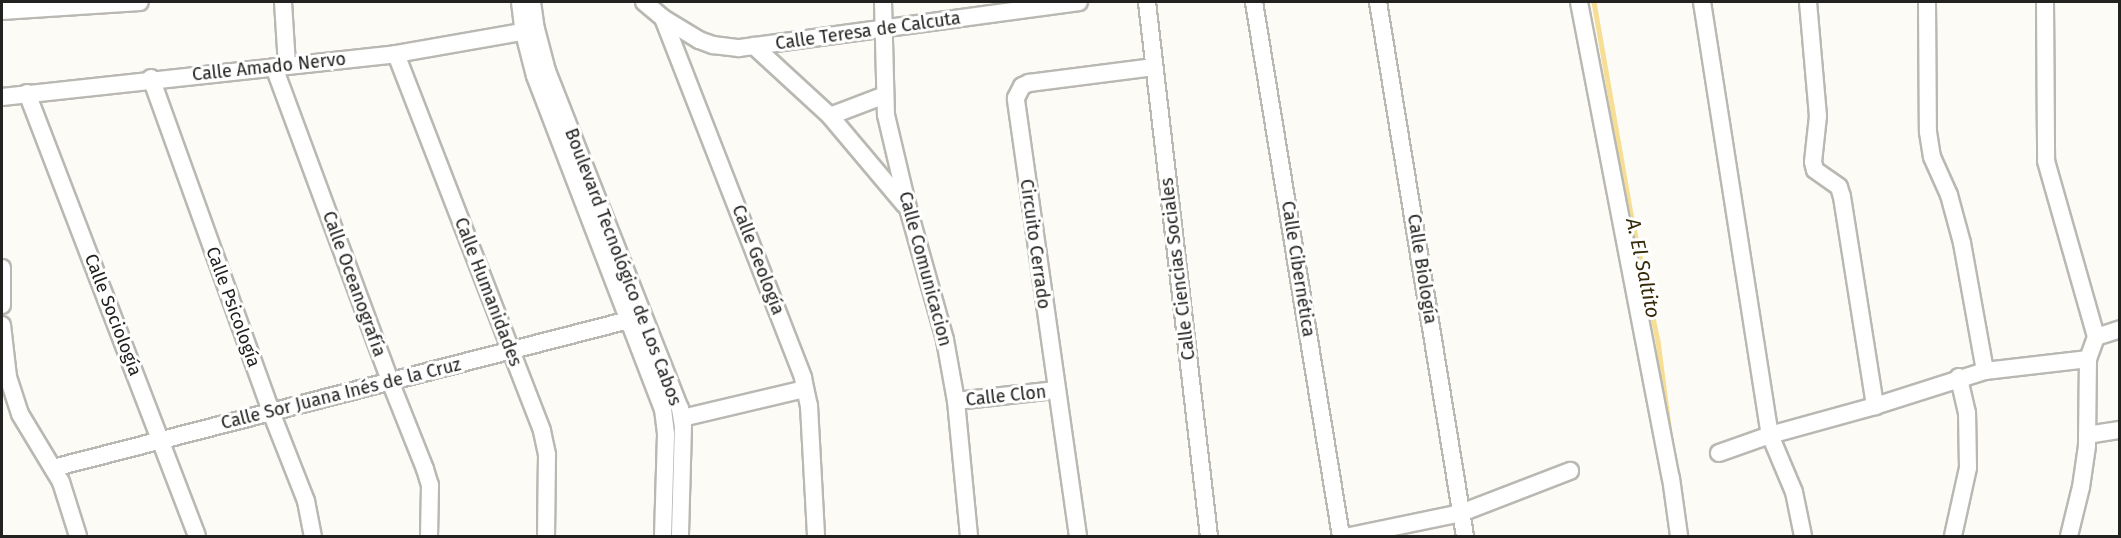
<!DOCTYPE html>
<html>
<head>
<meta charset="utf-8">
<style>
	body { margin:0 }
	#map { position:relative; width:2121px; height:538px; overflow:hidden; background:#fdfbf6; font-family:"Fira Sans",sans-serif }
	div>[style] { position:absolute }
	.stream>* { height:4.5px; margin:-2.25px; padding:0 2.25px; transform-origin:2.25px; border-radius:2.25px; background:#f7de95 }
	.roads { filter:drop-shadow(2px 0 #b9b8b3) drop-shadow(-2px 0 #b9b8b3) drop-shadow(0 2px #b9b8b3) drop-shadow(0 -2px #b9b8b3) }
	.minor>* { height:16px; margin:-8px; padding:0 8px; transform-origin:8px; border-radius:8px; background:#fff }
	span { translate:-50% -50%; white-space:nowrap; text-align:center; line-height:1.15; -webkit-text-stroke:6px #fff; paint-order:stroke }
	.street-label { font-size:18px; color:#222220 }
	.water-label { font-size:20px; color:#352a09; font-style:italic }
	.frame { position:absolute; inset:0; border:3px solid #222220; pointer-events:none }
</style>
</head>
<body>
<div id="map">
	<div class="stream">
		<i style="left:1594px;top:2px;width:215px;rotate:80.1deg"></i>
		<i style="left:1631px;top:214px;width:130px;rotate:78deg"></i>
		<i style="left:1658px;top:341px;width:93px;rotate:82.6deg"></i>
	</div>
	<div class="roads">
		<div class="minor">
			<i style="left:283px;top:2px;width:63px;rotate:86.4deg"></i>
			<i style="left:520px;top:2px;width:31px;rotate:83deg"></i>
			<i style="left:524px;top:33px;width:44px;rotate:75.7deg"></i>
			<i style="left:535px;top:76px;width:357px;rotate:69deg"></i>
			<i style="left:663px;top:409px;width:26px;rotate:83deg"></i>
			<i style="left:666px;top:435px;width:101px;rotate:91.7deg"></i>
			<i style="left:532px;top:2px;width:27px;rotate:82deg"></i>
			<i style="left:536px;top:29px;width:43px;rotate:75.3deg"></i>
			<i style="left:547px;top:71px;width:362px;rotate:68.5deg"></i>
			<i style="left:680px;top:408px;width:18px;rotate:81deg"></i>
			<i style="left:683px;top:426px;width:110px;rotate:91.6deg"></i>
			<i style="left:644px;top:2px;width:25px;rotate:40deg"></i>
			<i style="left:663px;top:18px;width:386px;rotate:68.7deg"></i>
			<i style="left:803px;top:378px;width:29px;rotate:78deg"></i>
			<i style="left:809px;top:406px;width:130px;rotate:86.9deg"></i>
			<i style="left:883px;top:2px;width:113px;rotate:88.5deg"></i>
			<i style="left:886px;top:115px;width:96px;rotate:76.7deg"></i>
			<i style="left:908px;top:208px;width:137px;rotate:74.3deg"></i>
			<i style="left:945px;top:340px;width:62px;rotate:79.8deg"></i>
			<i style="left:956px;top:401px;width:136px;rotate:84.5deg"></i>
			<i style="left:1147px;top:2px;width:538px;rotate:83.38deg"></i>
			<i style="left:1254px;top:2px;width:541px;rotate:80.75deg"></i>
			<i style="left:1378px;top:2px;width:541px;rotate:80.75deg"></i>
			<i style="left:1579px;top:2px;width:485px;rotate:79.1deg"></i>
			<i style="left:1671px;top:478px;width:59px;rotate:82.1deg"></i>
			<i style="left:1702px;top:2px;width:438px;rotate:81.1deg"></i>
			<i style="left:1770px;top:435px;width:109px;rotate:-15.4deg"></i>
			<i style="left:1875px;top:406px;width:115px;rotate:-17.7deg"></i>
			<i style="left:1985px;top:371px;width:104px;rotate:-6.6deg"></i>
			<i style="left:1808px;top:2px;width:114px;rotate:85deg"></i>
			<i style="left:1818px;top:116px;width:46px;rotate:96.2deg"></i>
			<i style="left:1813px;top:162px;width:8px;rotate:76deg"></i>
			<i style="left:1815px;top:170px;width:29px;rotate:35deg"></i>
			<i style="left:1839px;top:187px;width:10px;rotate:73deg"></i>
			<i style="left:1842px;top:197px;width:212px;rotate:81deg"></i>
			<i style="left:1927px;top:2px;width:130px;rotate:89.6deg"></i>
			<i style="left:1928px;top:132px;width:25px;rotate:81deg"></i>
			<i style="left:1932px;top:157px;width:42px;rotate:65.9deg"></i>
			<i style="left:1949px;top:195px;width:50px;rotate:74.8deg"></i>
			<i style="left:1962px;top:243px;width:130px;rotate:79.8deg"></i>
			<i style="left:2045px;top:2px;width:159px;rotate:89.6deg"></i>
			<i style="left:2046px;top:161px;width:183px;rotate:74.1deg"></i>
			<i style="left:2096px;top:337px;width:23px;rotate:110deg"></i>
			<i style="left:2088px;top:359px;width:87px;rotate:90.7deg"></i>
			<i style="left:2087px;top:446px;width:41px;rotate:98.3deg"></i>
			<i style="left:2081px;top:487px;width:50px;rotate:103.8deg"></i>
			<i style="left:2px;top:11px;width:138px;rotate:-3.7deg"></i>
			<i style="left:663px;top:18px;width:42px;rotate:31.4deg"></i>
			<i style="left:699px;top:40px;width:15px;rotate:20deg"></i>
			<i style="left:713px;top:45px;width:26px;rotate:7deg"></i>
			<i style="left:739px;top:48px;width:343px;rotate:-7.7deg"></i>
			<i style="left:754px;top:46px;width:103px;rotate:42.6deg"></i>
			<i style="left:830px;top:116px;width:116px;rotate:49.9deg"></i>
			<i style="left:396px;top:54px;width:404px;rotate:68.8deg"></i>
			<i style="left:542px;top:431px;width:25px;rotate:78deg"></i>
			<i style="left:547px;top:455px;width:81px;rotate:90.7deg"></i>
			<i style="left:274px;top:67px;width:335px;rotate:69.7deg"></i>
			<i style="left:390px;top:381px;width:95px;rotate:68.3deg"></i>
			<i style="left:425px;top:469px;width:17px;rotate:73deg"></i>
			<i style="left:430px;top:485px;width:51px;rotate:91.1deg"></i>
			<i style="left:151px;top:78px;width:355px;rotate:70.2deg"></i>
			<i style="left:271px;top:412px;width:96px;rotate:68.5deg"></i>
			<i style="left:306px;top:501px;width:36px;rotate:79deg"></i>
			<i style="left:27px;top:93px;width:474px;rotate:69deg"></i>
			<i style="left:2px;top:97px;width:396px;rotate:-6.2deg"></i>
			<i style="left:396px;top:54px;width:139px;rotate:-9.9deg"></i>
			<i style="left:830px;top:116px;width:59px;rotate:-20.9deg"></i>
			<i style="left:2px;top:268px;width:37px;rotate:90deg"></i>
			<i style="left:2px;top:325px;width:52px;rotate:83.4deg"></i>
			<i style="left:8px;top:377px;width:39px;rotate:72deg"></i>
			<i style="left:20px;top:414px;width:79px;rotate:58.9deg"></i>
			<i style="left:61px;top:482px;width:57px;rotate:72.5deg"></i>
			<i style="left:2096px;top:337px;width:25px;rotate:-18deg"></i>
			<i style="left:956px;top:401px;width:101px;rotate:-6.3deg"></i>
			<i style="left:682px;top:418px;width:126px;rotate:-13.3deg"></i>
			<i style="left:2087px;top:435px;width:33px;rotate:-9deg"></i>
			<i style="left:1719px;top:453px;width:54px;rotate:-19.4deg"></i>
			<i style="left:1770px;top:435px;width:62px;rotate:67.2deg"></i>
			<i style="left:1794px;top:492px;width:45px;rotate:78.4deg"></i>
			<i style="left:53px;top:468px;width:595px;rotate:-14.41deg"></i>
			<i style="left:1078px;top:536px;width:442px;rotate:-98.1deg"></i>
			<i style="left:1016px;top:98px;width:13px;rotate:-63deg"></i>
			<i style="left:1022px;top:86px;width:8px;rotate:-23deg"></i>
			<i style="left:1029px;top:83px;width:126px;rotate:-7.3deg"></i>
			<i style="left:1350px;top:536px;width:113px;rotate:-11.7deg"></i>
			<i style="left:1461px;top:513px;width:117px;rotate:-21.1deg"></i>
			<i style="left:1953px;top:536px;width:70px;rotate:-77.6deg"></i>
			<i style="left:1968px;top:468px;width:55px;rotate:-91deg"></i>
			<i style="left:1967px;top:413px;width:37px;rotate:-103deg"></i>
		</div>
	</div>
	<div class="street-label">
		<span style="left:868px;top:31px;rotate:-8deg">Calle Teresa de Calcuta</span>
		<span style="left:269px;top:67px;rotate:-6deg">Calle Amado Nervo</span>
		<span style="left:1035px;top:244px;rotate:82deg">Circuito Cerrado</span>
		<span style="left:758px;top:260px;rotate:69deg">Calle Geología</span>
		<span style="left:623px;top:267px;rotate:69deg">Boulevard Tecnológico de Los Cabos</span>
		<span style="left:925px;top:269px;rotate:75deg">Calle Comunicacion</span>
		<span style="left:1178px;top:269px;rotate:-97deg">Calle Ciencias Sociales</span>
		<span style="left:1298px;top:269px;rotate:81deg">Calle Cibernética</span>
		<span style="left:1422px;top:269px;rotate:81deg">Calle Biología</span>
		<span style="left:354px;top:284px;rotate:70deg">Calle Oceanografía</span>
		<span style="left:488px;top:292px;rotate:69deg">Calle Humanidades</span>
		<span style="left:233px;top:307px;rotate:70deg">Calle Psicología</span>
		<span style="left:113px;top:315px;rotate:69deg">Calle Sociología</span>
		<span style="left:341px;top:394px;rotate:-14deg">Calle Sor Juana Inés de la Cruz</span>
		<span style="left:1006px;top:396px;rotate:-6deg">Calle Clon</span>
	</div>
	<div class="water-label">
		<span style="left:1643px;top:268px;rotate:78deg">A. El Saltito</span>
	</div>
	<div class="frame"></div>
</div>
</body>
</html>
